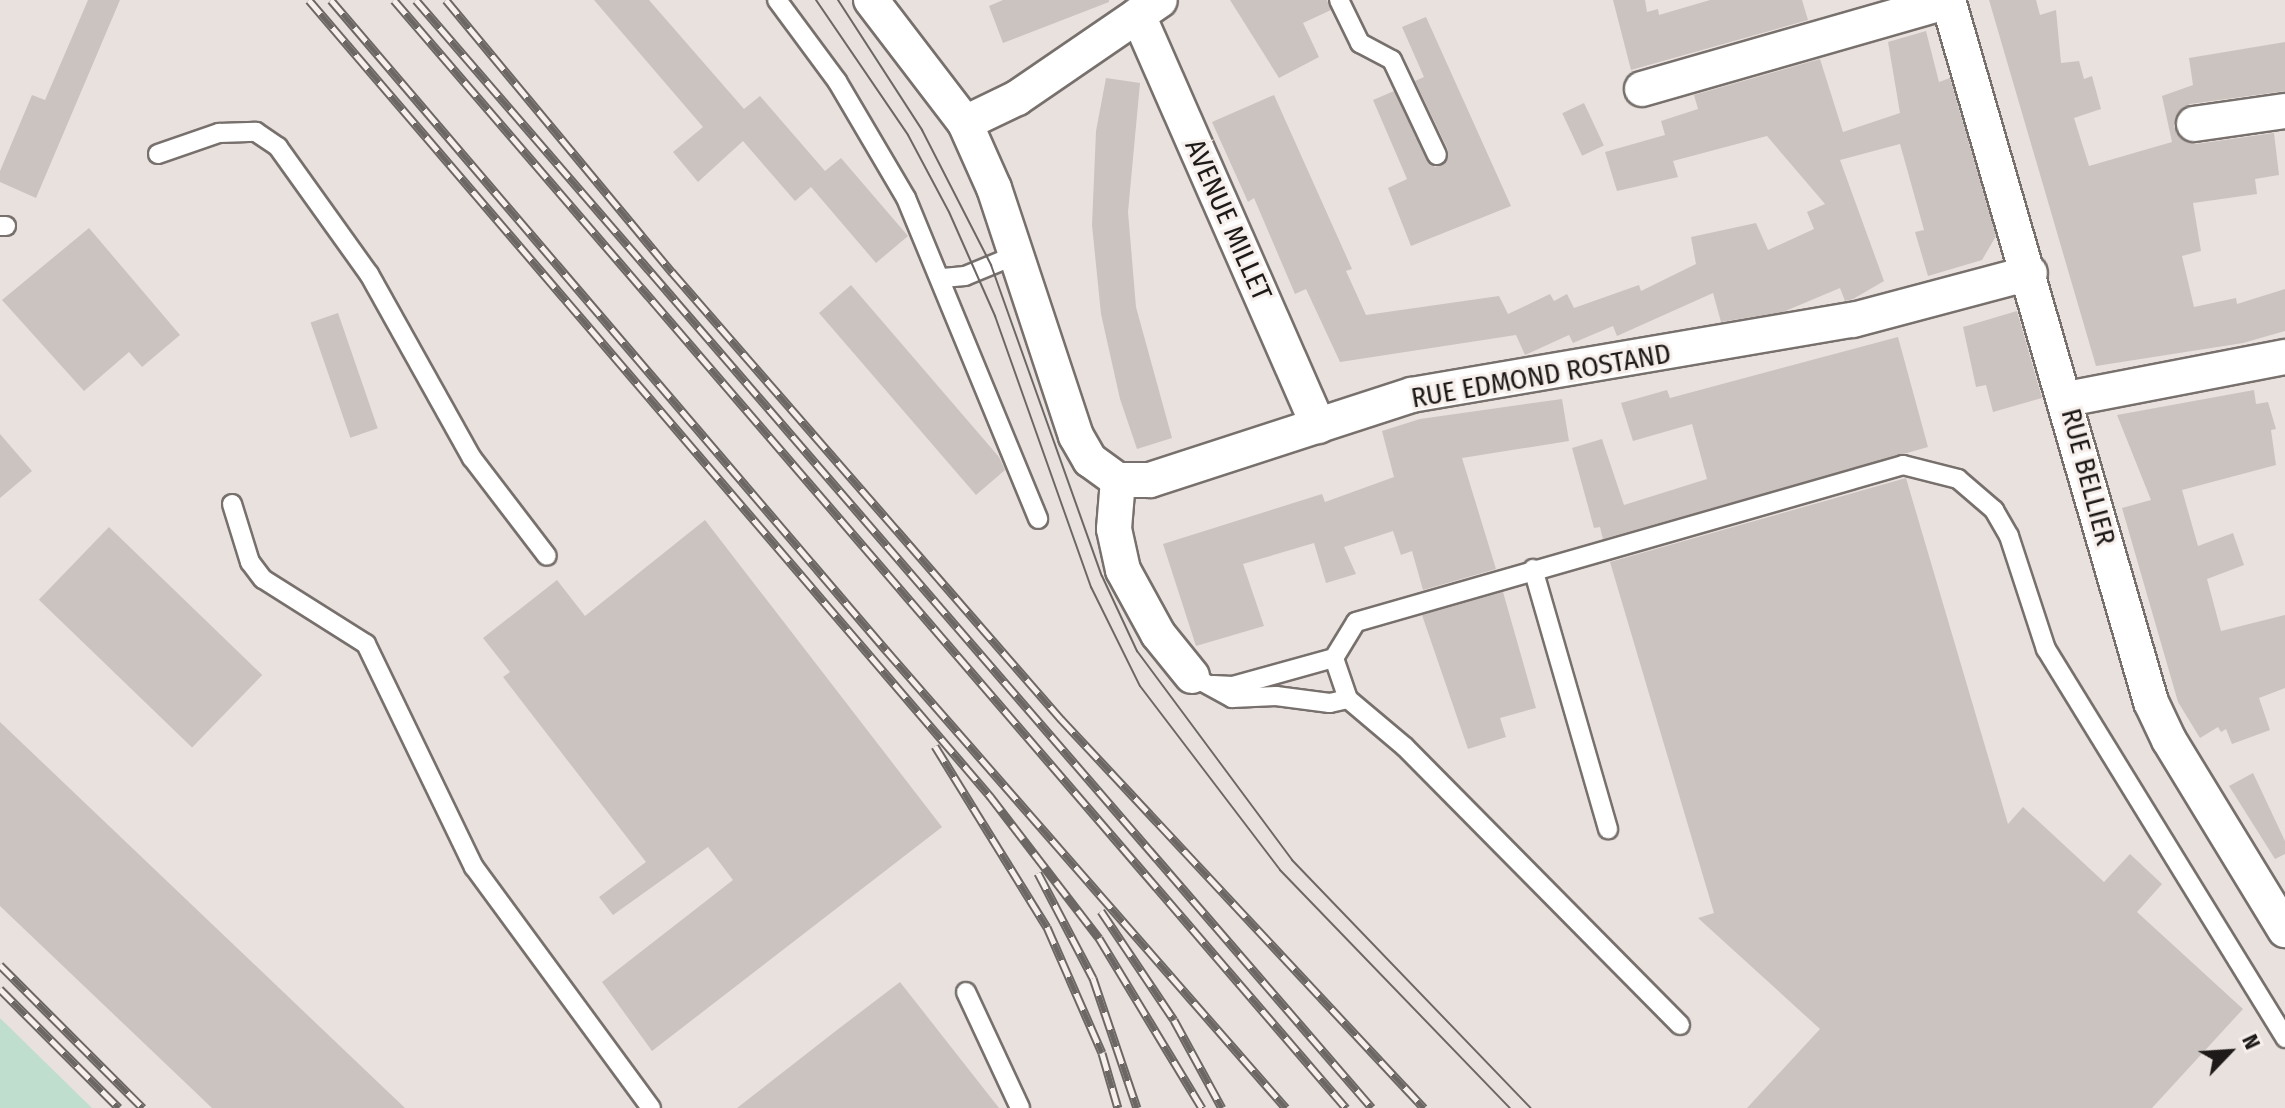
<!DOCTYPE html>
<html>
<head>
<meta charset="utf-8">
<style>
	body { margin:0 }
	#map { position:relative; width:2285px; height:1108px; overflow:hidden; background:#e9e1dd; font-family:"Fira Sans Condensed",sans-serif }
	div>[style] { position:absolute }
	.green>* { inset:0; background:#c0decd }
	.building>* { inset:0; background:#cbc3bf; transform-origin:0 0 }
	.roads { filter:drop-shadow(2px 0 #77706c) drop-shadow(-2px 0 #77706c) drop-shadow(0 2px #77706c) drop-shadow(0 -2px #77706c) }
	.lane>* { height:18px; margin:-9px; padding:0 9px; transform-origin:9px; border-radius:9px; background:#fff }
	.street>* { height:34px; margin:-17px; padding:0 17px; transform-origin:17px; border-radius:17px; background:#fff }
	.tram>* { height:2px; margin:-1px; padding:0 1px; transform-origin:1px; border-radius:1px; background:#6c6765 }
	.rail>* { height:9px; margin-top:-4.5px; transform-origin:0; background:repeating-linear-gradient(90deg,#f7efeb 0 18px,#6c6765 0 36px); box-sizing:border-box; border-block:2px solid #6c6765 }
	span { translate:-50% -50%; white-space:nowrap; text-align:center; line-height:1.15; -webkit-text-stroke:6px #f7efeb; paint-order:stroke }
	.street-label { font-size:28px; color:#1d1a19 }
	.north { position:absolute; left:2189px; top:1012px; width:80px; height:80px; -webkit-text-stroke:6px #f7efeb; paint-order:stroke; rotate:65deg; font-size:22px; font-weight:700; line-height:32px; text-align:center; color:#1d1a19 }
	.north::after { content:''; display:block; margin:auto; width:28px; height:36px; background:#1d1a19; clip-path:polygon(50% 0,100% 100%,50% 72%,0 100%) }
</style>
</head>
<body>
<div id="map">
	<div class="green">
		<i style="clip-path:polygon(0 1018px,92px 1108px,0 1108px)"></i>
	</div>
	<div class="building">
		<i style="clip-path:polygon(88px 0,120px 0,36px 198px,0 182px,0 171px,32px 95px,45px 100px)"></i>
		<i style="clip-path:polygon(594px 0,649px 0,744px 109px,760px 96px,825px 171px,841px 158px,908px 236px,876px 263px,811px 187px,795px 201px,743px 141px,698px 182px,673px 152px,703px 127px)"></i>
		<i style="clip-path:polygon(1003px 0,1109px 0,1109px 2px,1003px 43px,989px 6px)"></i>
		<i style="clip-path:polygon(1230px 0,1327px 0,1331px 10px,1303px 23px,1319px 57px,1279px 78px)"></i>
		<i style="clip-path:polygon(1613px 0,1645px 0,1647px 12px,1658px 9px,1659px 15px,1710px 0,1802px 0,1808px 20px,1631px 70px)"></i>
		<i style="clip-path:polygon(1989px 0,2036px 0,2040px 15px,2056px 10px,2061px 63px,2079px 61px,2084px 79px,2092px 76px,2101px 109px,2074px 118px,2089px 166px,2172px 142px,2162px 96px,2193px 85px,2189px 58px,2285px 42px,2285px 91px,2190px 104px,2181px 109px,2174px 126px,2179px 137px,2196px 144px,2274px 133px,2279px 175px,2255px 179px,2257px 194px,2193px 203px,2201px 251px,2182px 256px,2194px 307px,2236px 298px,2237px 304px,2285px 289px,2285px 331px,2243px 343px,2096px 366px)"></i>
		<i style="clip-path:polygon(1426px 17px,1511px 206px,1411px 246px,1388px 188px,1407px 179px,1373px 100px,1394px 91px,1427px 161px,1435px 167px,1446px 162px,1448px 150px,1415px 81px,1424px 77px,1402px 27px)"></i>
		<i style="clip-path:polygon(1926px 31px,1939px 82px,1950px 78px,1996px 236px,1982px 260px,1928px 276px,1915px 232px,1924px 230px,1900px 144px,1840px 160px,1884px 281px,1853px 299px,1845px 301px,1840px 288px,1783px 312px,1721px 322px,1713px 293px,1617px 336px,1613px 326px,1573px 343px,1569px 335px,1525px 355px,1516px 335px,1340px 362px,1306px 289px,1295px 294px,1254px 198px,1248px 202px,1212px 122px,1274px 95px,1352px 269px,1346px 271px,1366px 315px,1499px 296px,1508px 314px,1550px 294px,1554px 301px,1567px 294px,1574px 308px,1639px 285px,1641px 291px,1696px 264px,1691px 237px,1756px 223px,1768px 250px,1814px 229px,1807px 212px,1825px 204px,1767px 136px,1673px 161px,1678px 177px,1617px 191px,1605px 152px,1665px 135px,1661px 121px,1698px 109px,1694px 95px,1820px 59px,1843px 132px,1900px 113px,1888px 42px)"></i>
		<i style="clip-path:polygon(1106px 78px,1140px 83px,1128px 212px,1136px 307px,1172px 438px,1137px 449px,1120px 399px,1101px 314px,1092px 225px,1096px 131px)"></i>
		<i style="left:1584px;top:103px;width:47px;height:24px;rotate:65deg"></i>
		<i style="clip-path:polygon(89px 228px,180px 335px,142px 367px,129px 352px,84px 391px,2px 300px)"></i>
		<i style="clip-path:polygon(851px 285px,999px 457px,1005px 470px,976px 495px,819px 313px)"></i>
		<i style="clip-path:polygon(2017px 311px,2042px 398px,1993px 412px,1986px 385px,1976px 387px,1963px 327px)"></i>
		<i style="left:338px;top:313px;width:122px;height:29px;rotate:71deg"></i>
		<i style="clip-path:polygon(1898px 337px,1928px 447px,1603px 539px,1600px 527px,1594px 528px,1572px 448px,1602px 439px,1624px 505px,1707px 479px,1692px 424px,1633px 441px,1621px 403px,1667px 390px,1670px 398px)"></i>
		<i style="clip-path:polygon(2254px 390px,2256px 404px,2268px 402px,2276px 429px,2271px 430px,2276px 465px,2182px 490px,2198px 546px,2233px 533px,2244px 565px,2207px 579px,2221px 631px,2285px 615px,2285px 688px,2259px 698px,2270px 730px,2232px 744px,2226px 729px,2221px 732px,2218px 727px,2200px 738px,2178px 702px,2122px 508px,2151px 500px,2117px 415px)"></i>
		<i style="clip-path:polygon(1562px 399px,1569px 441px,1462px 458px,1496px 569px,1423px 590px,1412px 551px,1401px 555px,1393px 531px,1344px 547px,1356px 574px,1326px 583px,1314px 543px,1243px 564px,1264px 626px,1196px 646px,1163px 544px,1322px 494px,1325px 502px,1394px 477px,1382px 431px,1420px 419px)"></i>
		<i style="clip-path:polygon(0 434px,32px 471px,0 498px)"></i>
		<i style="clip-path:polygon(1906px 478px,2008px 824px,2023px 807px,2104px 882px,2130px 854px,2162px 884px,2137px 912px,2243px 1009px,2152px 1108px,1747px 1108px,1820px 1029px,1698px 918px,1714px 913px,1610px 562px)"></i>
		<i style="clip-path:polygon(705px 520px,942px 827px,652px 1051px,602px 982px,733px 880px,708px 847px,613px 915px,599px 897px,646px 862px,503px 677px,510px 672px,483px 638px,557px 580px,585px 616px)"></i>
		<i style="left:109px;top:527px;width:213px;height:101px;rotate:44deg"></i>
		<i style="clip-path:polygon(1503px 592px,1536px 708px,1500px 718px,1506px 737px,1468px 749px,1422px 615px)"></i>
		<i style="clip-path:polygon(0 722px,405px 1108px,212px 1108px,0 906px)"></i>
		<i style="clip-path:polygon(2253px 773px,2285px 841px,2285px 854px,2275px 859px,2229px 786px)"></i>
		<i style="clip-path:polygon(900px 982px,999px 1108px,737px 1108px,837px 1030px)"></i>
	</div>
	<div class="roads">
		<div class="lane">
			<i style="left:777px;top:0;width:101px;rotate:53.5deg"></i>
			<i style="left:837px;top:81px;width:136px;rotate:59.5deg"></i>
			<i style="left:906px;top:198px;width:347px;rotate:67.6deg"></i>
			<i style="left:1339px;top:0;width:48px;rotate:64deg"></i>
			<i style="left:1360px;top:43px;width:36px;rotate:28deg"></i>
			<i style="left:1392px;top:60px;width:105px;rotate:64.7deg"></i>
			<i style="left:158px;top:154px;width:65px;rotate:-19deg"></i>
			<i style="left:219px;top:133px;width:37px;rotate:-2deg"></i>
			<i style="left:256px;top:132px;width:27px;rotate:34deg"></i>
			<i style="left:278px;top:147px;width:156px;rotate:54.4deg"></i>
			<i style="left:369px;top:274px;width:211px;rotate:60.8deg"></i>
			<i style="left:472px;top:458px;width:123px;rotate:52.6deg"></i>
			<i style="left:0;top:226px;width:6px"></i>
			<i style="left:943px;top:278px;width:22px;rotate:-5deg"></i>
			<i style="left:965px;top:276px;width:55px;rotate:-22.4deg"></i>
			<i style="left:232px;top:504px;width:61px;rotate:72.8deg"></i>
			<i style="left:250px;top:562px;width:21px;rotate:53deg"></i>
			<i style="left:263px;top:579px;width:122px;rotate:32.3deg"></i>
			<i style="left:366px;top:644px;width:248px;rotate:64.2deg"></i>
			<i style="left:474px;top:867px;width:299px;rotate:53.7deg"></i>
			<i style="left:1533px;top:569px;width:271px;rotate:73.9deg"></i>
			<i style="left:1192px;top:676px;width:46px;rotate:28.8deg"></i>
			<i style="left:1232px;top:698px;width:44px;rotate:-2.6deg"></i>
			<i style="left:1276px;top:696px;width:54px;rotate:7.4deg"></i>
			<i style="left:1330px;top:703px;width:18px;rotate:-13deg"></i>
			<i style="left:1213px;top:685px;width:20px;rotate:3deg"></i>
			<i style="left:1233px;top:686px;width:105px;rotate:-15.5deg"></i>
			<i style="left:966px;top:992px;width:128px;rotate:65deg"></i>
			<i style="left:1680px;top:1025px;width:391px;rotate:-134.7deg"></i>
			<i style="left:1405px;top:747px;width:75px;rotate:-139.9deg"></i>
			<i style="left:1348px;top:699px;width:43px;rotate:-108.9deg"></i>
			<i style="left:1334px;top:658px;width:42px;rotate:-58.6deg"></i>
			<i style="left:1356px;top:622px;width:569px;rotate:-16.01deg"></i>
			<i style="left:1903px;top:465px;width:57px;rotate:14.3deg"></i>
			<i style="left:1958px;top:479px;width:48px;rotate:40.7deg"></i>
			<i style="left:1994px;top:510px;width:30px;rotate:60deg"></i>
			<i style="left:2009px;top:536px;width:119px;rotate:71.9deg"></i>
			<i style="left:2046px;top:649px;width:457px;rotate:58.4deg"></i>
		</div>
		<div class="street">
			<i style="left:871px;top:0;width:155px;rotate:52.6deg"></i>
			<i style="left:965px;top:123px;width:71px;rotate:66deg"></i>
			<i style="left:994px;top:188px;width:261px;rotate:71.7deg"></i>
			<i style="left:1076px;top:436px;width:28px;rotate:60deg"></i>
			<i style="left:1090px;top:460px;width:34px;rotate:36deg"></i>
			<i style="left:1118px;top:480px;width:32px"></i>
			<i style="left:1150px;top:480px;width:275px;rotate:-18deg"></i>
			<i style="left:1412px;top:395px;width:447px;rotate:-9.7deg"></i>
			<i style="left:1853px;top:320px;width:183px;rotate:-14.9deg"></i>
			<i style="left:1948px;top:0;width:731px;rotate:73.87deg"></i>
			<i style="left:2151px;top:702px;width:42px;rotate:64.7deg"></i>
			<i style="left:2169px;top:740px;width:223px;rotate:58.6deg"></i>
			<i style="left:1138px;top:15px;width:449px;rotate:66.3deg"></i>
			<i style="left:1642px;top:89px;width:318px;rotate:-16deg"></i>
			<i style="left:965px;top:123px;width:58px;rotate:-25.7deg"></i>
			<i style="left:1017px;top:98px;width:173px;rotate:-34.4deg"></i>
			<i style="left:2194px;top:124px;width:92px;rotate:-8.1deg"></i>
			<i style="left:2067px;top:399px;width:222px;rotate:-10.9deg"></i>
			<i style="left:1118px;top:480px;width:49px;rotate:94.7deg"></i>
			<i style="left:1114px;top:529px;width:42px;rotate:77.6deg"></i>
			<i style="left:1123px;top:570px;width:73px;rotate:61.3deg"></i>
			<i style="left:1158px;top:634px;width:54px;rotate:51deg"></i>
		</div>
	</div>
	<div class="tram">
		<i style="left:816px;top:0;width:163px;rotate:55.7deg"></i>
		<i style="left:908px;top:135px;width:87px;rotate:62deg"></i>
		<i style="left:949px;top:212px;width:114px;rotate:66.1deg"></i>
		<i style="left:995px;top:316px;width:288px;rotate:70.5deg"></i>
		<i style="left:1091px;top:587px;width:110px;rotate:63.7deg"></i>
		<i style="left:1140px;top:686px;width:231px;rotate:52.7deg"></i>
		<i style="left:1280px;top:870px;width:331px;rotate:46deg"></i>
		<i style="left:838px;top:0;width:155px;rotate:57.1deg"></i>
		<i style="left:922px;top:130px;width:152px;rotate:62.9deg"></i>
		<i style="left:991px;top:265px;width:330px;rotate:70.4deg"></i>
		<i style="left:1102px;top:576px;width:83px;rotate:65deg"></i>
		<i style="left:1137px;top:651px;width:260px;rotate:53.4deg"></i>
		<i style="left:1292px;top:860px;width:344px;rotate:46.1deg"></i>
	</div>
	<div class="rail">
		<i style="left:309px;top:0;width:1048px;rotate:49.45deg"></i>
		<i style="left:990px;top:796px;width:179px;rotate:52.5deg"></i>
		<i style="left:1099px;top:938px;width:199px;rotate:58.8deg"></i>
		<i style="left:331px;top:0;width:855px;rotate:49.51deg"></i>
		<i style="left:886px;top:650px;width:608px;rotate:48.87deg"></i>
		<i style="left:394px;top:0;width:1461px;rotate:49.33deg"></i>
		<i style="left:416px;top:0;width:1463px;rotate:49.21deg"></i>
		<i style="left:446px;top:0;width:354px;rotate:50.3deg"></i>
		<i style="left:672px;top:272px;width:593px;rotate:48.97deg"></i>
		<i style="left:1061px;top:719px;width:532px;rotate:46.98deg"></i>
		<i style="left:935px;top:746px;width:213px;rotate:58.3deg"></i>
		<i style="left:1047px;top:927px;width:137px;rotate:66.4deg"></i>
		<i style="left:1102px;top:1053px;width:57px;rotate:73.8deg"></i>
		<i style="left:1038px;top:873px;width:119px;rotate:62.4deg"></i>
		<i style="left:1093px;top:978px;width:137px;rotate:71.3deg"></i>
		<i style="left:1101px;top:911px;width:131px;rotate:56.2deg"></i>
		<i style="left:1174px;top:1020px;width:100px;rotate:61.4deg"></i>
		<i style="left:0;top:965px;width:202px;rotate:45deg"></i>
		<i style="left:0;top:989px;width:168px;rotate:45deg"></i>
	</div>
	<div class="street-label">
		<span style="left:1228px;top:220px;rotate:66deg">AVENUE MILLET</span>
		<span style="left:1541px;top:376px;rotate:-10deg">RUE EDMOND ROSTAND</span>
		<span style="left:2088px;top:477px;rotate:75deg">RUE BELLIER</span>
	</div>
	<div class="north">N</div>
</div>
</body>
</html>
